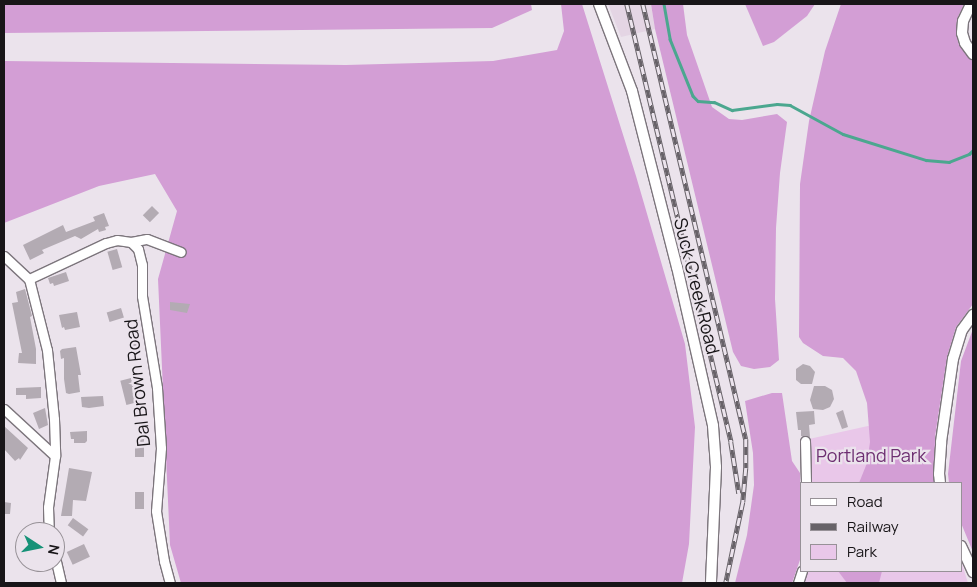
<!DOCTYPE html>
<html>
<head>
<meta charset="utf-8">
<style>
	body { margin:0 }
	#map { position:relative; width:977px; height:587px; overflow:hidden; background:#ebe3ec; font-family:Manrope,sans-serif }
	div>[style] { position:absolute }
	.built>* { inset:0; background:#e4d5e4 }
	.green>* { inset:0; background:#e9c7e9 }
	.forest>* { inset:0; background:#d39ed5 }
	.stream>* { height:2.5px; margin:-1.25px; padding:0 1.25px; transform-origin:1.25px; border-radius:1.25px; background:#4ba78f }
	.building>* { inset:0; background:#b3abb3; transform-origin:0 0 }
	.roads { filter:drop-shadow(1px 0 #7c757c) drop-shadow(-1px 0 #7c757c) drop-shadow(0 1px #7c757c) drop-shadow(0 -1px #7c757c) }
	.minor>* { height:9px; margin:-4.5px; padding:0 4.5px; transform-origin:4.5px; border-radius:4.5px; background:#fff }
	.major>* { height:10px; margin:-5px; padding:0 5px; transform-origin:5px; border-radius:5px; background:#fff }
	.rail>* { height:4.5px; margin-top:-2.25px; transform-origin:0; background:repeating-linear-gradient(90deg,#ebe3ec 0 8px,#676268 0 16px); box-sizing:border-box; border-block:1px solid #676268 }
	span { translate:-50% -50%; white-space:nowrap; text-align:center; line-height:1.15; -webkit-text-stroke:4.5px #ebe3ec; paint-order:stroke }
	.street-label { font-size:18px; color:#181518 }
	.park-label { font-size:18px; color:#6d2f71 }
	.frame { position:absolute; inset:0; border:5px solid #181518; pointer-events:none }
	.legend { position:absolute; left:800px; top:482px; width:162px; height:90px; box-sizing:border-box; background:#ebe3ec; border:1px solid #979197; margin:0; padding:6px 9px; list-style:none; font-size:15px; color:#181518 }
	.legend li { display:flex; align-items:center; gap:10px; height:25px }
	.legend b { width:25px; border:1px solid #979197 }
	.north { position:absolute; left:15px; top:522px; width:50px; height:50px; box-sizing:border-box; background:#ebe3ec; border:1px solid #979197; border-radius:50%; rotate:101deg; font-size:14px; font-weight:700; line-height:20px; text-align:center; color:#181518 }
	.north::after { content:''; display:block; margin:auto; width:18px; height:22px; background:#179278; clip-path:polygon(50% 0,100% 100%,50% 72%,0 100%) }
</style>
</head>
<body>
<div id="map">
	<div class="built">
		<i style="clip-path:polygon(608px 4px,651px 4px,655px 29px,621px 37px)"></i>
	</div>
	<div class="green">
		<i style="clip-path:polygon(868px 426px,935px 437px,934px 483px,811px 483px,809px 439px)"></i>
		<i style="clip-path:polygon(961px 561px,968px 583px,802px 583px,807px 571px,961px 571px)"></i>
	</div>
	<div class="forest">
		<i style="clip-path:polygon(4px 4px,531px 4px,532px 10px,492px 28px,4px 33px)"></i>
		<i style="clip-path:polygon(561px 4px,582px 4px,636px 176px,685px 344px,695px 427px,689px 544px,682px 583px,181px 583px,170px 545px,158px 279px,177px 211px,155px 174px,99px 186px,4px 223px,4px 61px,346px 65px,493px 61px,557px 50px,564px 31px)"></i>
		<i style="clip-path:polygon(651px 4px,683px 4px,687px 35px,712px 107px,729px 119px,742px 120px,777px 114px,787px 122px,780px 173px,776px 228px,775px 299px,779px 360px,770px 367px,754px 369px,741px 366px,733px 352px,655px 29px)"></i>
		<i style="clip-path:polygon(745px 4px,815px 4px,807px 16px,774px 42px,763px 46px)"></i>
		<i style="clip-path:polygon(841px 4px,964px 4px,957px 19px,956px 33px,959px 45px,973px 62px,973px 304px,956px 327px,947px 357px,935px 437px,934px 483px,859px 483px,867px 463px,870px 442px,867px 403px,856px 371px,843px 358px,823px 356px,803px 343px,799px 337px,800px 184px,809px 121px,825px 51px)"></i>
		<i style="clip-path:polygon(973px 329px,973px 552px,961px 523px,961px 483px,949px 483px,948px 474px,961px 361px)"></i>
		<i style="clip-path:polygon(772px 393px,782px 393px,792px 461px,800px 473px,801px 557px,792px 583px,735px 583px,747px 535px,754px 485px,753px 453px,745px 401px)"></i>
		<i style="clip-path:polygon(838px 571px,882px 571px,879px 583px,847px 583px)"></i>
	</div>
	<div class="stream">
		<i style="left:664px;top:4px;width:36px;rotate:80deg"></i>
		<i style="left:670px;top:39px;width:61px;rotate:68deg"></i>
		<i style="left:693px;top:96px;width:7px;rotate:45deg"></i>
		<i style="left:698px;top:101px;width:16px;rotate:4deg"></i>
		<i style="left:714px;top:102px;width:20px;rotate:24deg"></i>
		<i style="left:732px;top:110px;width:45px;rotate:-7.6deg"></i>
		<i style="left:777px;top:104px;width:13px;rotate:4deg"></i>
		<i style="left:790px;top:105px;width:60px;rotate:28.7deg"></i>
		<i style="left:843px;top:134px;width:87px;rotate:17.4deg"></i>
		<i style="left:926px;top:160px;width:23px;rotate:5deg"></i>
		<i style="left:949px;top:162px;width:22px;rotate:-22deg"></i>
		<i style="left:969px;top:154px;width:6px;rotate:-45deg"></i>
	</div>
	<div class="building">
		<i style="left:152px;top:206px;width:10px;height:13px;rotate:45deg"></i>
		<i style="clip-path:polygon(104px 213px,109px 226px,105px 227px,106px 230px,99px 232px,98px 229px,81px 239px,75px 236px,42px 250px,44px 253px,30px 260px,23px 245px,63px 225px,66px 232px,95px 221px,93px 217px)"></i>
		<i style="left:117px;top:249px;width:19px;height:10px;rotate:74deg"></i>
		<i style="clip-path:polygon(66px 272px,69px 281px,54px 286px,53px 283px,50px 284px,48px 278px)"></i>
		<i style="clip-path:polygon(25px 289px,32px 316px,30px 317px,36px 349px,36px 364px,18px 363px,19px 353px,22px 353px,12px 303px,18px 302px,16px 292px)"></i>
		<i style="clip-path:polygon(170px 302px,190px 304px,187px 313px,170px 310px)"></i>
		<i style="left:121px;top:308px;width:10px;height:15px;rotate:73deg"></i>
		<i style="clip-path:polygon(77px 312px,80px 327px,65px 330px,64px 327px,62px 328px,59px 315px)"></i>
		<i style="left:139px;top:340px;width:9px;height:10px;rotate:69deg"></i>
		<i style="clip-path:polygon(76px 347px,81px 375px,78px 375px,80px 392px,69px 394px,66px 393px,64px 379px,64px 358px,61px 359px,60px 351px,62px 349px)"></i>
		<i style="clip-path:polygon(803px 364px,810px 366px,815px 372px,812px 384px,801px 384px,796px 380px,796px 369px)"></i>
		<i style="left:131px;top:378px;width:25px;height:11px;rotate:76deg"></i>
		<i style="clip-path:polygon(814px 386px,825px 386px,832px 390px,834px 399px,830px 407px,823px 410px,813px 409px,810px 400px)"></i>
		<i style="clip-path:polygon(41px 387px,41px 398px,26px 399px,26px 395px,16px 395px,16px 388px)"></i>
		<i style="clip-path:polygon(103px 396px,104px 406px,89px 408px,82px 407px,81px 397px)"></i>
		<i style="clip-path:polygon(45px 408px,48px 425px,39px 429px,33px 413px)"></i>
		<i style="clip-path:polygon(843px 410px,848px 427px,842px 429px,836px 413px)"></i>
		<i style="clip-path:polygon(814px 411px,815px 424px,809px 425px,810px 437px,801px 436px,801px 430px,798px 430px,796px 412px)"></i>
		<i style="clip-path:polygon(4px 426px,28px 448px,20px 460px,19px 458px,15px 461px,4px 449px)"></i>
		<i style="clip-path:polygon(87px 431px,87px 441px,85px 443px,74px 443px,74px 439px,71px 439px,70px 432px)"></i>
		<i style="left:135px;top:439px;width:9px;height:18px"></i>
		<i style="clip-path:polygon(69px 468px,92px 472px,86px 501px,73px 500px,72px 516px,61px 516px)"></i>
		<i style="left:135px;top:492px;width:9px;height:17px"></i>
		<i style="clip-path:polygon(4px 502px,11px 503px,10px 514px,4px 514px)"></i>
		<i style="left:73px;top:518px;width:19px;height:9px;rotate:36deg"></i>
		<i style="left:84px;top:544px;width:14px;height:19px;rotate:65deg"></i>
	</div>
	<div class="roads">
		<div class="minor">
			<i style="left:131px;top:242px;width:10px;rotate:45deg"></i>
			<i style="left:138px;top:249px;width:16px;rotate:76deg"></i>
			<i style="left:142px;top:265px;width:31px;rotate:90deg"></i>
			<i style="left:142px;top:296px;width:93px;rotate:80.7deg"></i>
			<i style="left:157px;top:388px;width:60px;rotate:86.2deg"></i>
			<i style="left:161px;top:448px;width:63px;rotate:94.5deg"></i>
			<i style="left:156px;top:511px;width:51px;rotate:80.9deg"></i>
			<i style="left:164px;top:561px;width:23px;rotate:75deg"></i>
			<i style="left:4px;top:256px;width:34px;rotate:43deg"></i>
			<i style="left:29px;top:279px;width:73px;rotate:75.8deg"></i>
			<i style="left:47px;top:350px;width:69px;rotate:84.2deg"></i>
			<i style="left:54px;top:419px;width:37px;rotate:88deg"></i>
			<i style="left:55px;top:456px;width:51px;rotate:97.8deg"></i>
			<i style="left:48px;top:507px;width:25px;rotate:88deg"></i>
			<i style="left:29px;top:279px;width:85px;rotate:-25.1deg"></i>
			<i style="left:106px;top:243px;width:11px;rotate:-15deg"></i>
			<i style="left:117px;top:240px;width:14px;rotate:8deg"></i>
			<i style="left:131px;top:242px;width:16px;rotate:-11deg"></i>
			<i style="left:147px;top:239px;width:36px;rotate:21deg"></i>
			<i style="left:4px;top:409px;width:69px;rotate:42.7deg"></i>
			<i style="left:805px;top:441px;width:42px;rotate:88.6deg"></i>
			<i style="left:55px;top:557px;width:27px;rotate:77deg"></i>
			<i style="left:798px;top:583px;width:13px;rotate:-72deg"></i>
		</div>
		<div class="major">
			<i style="left:599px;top:4px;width:93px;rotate:69.2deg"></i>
			<i style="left:632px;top:91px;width:182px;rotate:75.7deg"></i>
			<i style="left:677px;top:267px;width:163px;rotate:77.2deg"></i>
			<i style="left:713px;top:426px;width:41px;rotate:85.8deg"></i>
			<i style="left:716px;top:467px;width:116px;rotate:92.5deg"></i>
			<i style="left:971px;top:4px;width:19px;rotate:115deg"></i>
			<i style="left:963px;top:21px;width:12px;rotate:95deg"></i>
			<i style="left:962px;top:33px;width:10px;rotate:73deg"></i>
			<i style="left:965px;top:43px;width:14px;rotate:54deg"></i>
			<i style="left:940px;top:483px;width:9px;rotate:-96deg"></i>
			<i style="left:939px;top:474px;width:32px;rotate:-86deg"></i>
			<i style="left:941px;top:442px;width:84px;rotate:-81.8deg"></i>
			<i style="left:953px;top:359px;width:30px;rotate:-73deg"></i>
			<i style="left:962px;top:330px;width:19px;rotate:-54deg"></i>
			<i style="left:961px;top:546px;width:29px;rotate:65deg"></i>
		</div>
	</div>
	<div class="rail">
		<i style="left:627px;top:4px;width:450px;rotate:76.6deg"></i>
		<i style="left:731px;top:442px;width:52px;rotate:81.1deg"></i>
		<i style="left:643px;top:4px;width:447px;rotate:76.7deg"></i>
		<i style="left:746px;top:439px;width:29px;rotate:90deg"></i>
		<i style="left:746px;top:468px;width:34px;rotate:95deg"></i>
		<i style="left:743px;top:502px;width:83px;rotate:101.9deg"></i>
	</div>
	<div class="street-label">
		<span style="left:697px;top:286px;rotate:76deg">Suck Creek Road</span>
		<span style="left:137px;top:383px;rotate:-96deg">Dal Brown Road</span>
	</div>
	<div class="park-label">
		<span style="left:871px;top:455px">Portland Park</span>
	</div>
	<div class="frame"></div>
	<ul class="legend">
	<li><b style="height:6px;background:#fff"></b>Road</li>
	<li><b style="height:6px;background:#676268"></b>Railway</li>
	<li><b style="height:14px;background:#e9c7e9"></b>Park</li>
	</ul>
	<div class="north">N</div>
</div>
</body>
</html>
